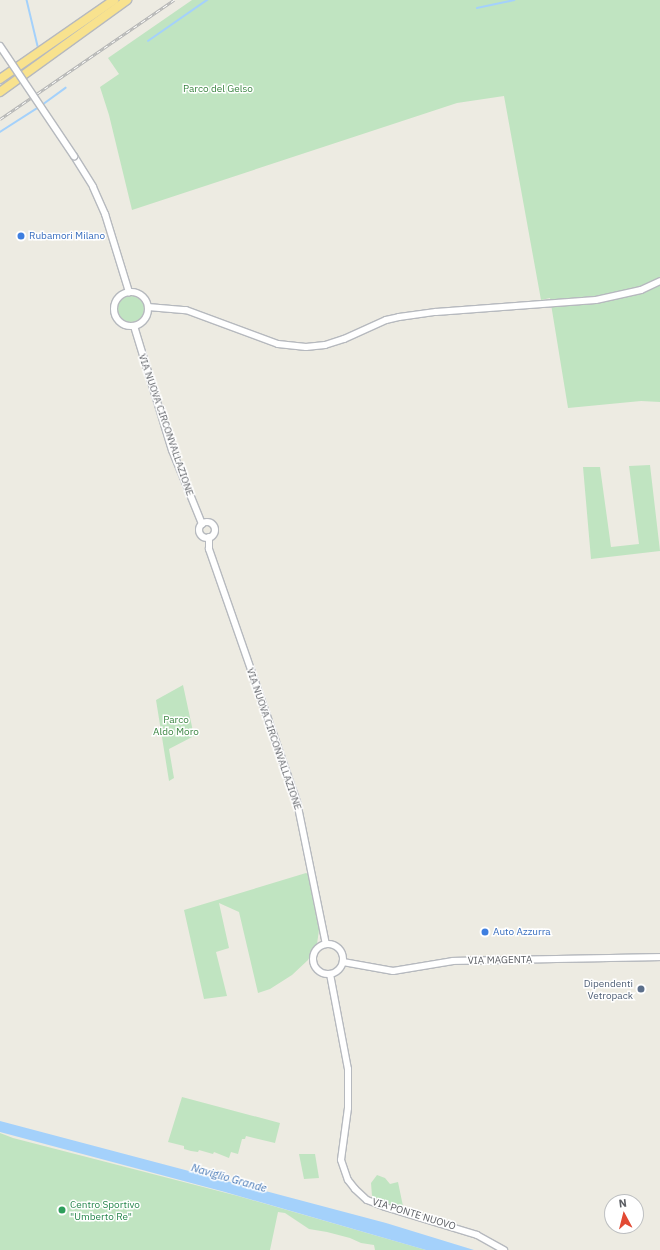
<!DOCTYPE html>
<html>
<head>
<meta charset="utf-8">
<style>
	body { margin:0 }
	#map { position:relative; width:660px; height:1250px; overflow:hidden; background:#edebe2; font-family:"IBM Plex Sans",sans-serif }
	div>[style] { position:absolute }
	.green>* { inset:0; background:#c0e4c1 }
	.round { border-radius:50% }
	.water>* { inset:0; background:#a4d1fb }
	.stream>* { height:1.5px; margin:-0.75px; padding:0 0.75px; transform-origin:0.75px; border-radius:0.75px; background:#a4d1fb }
	.roads { filter:drop-shadow(1px 0 #b6b9be) drop-shadow(-1px 0 #b6b9be) drop-shadow(0 1px #b6b9be) drop-shadow(0 -1px #b6b9be) }
	.secondary>* { height:6px; margin:-3px; padding:0 3px; transform-origin:3px; border-radius:3px; background:#fff }
	.secondary>.ring { margin:-3px; padding:0; box-sizing:content-box; background:none; border:6px solid #fff; border-radius:50% }
	.highway>* { height:8px; margin:-4px; padding:0 4px; transform-origin:4px; border-radius:4px; background:#f8e28e }
	.rail>* { height:3px; margin-top:-1.5px; transform-origin:0; background:repeating-linear-gradient(90deg,#fff 0 4.5px,#b3b4b4 0 9px); box-sizing:border-box; border-block:1px solid #b3b4b4 }
	.bridges { filter:drop-shadow(1px 0 #b6b9be) drop-shadow(-1px 0 #b6b9be) drop-shadow(0 1px #b6b9be) drop-shadow(0 -1px #b6b9be) }
	.secondary-bridge>* { height:6px; margin:-3px; padding:0 3px; transform-origin:3px; border-radius:3px; background:#fff }
	.dots>* { width:11px; height:11px; translate:-50% -50%; box-sizing:border-box; border:2px solid #fff; border-radius:50% }
	span { translate:-50% -50%; white-space:nowrap; text-align:center; line-height:1.15; -webkit-text-stroke:3px #fff; paint-order:stroke }
	.park-label { font-size:10px; color:#398440 }
	.shop-label { font-size:10px; color:#366cbe }
	.left { translate:0 -50%; text-align:left }
	.street-label { font-size:10px; color:#5b5e63 }
	.service-label { font-size:10px; color:#4e5e75 }
	.right { translate:-100% -50%; text-align:right }
	.leisure-label { font-size:10px; color:#27864d }
	.water-label { font-size:11px; color:#4577b5; font-style:italic }
	.north { position:absolute; left:604px; top:1194px; width:40px; height:40px; box-sizing:border-box; background:#fff; border:1px solid #bdbfc1; border-radius:50%; rotate:353deg; font-size:11px; font-weight:700; line-height:16px; text-align:center; color:#5b5e63 }
	.north::after { content:''; display:block; margin:auto; width:14px; height:18px; background:#e24a34; clip-path:polygon(50% 0,100% 100%,50% 72%,0 100%) }
</style>
</head>
<body>
<div id="map">
	<div class="green">
		<i style="clip-path:polygon(192px 0,660px 0,660px 402px,641px 401px,568px 408px,550px 298px,541px 300px,504px 96px,457px 103px,132px 210px,109px 115px,100px 87px,119px 74px,108px 58px)"></i>
		<i class="round" style="left:118px;top:296px;width:26px;height:26px"></i>
		<i style="clip-path:polygon(650px 465px,660px 551px,591px 559px,583px 467px,600px 467px,611px 547px,639px 544px,629px 466px)"></i>
		<i style="clip-path:polygon(183px 685px,194px 736px,169px 749px,174px 778px,169px 781px,156px 700px)"></i>
		<i style="clip-path:polygon(306px 873px,308px 874px,319px 930px,317px 944px,308px 960px,292px 975px,270px 989px,258px 993px,239px 912px,219px 903px,229px 948px,216px 952px,227px 996px,204px 999px,184px 910px)"></i>
		<i style="clip-path:polygon(182px 1097px,280px 1123px,275px 1143px,246px 1136px,245px 1139px,242px 1139px,238px 1154px,231px 1152px,229px 1158px,214px 1152px,213px 1154px,199px 1150px,198px 1152px,191px 1151px,184px 1149px,184px 1146px,168px 1142px)"></i>
		<i style="clip-path:polygon(0 1133px,13px 1138px,238px 1196px,426px 1250px,375px 1250px,374px 1245px,361px 1243px,350px 1238px,327px 1232px,309px 1229px,285px 1213px,278px 1212px,270px 1250px,0 1250px)"></i>
		<i style="clip-path:polygon(299px 1154px,315px 1154px,319px 1178px,304px 1179px)"></i>
		<i style="clip-path:polygon(377px 1175px,385px 1178px,390px 1184px,398px 1182px,404px 1211px,372px 1196px,371px 1183px)"></i>
	</div>
	<div class="water">
		<i style="clip-path:polygon(0 1121px,386px 1223px,474px 1250px,426px 1250px,225px 1192px,0 1132px)"></i>
	</div>
	<div class="stream">
		<i style="left:27px;top:0;width:47px;rotate:76.6deg"></i>
		<i style="left:477px;top:8px;width:38px;rotate:-12deg"></i>
		<i style="left:148px;top:41px;width:72px;rotate:-34.8deg"></i>
		<i style="left:42px;top:105px;width:29px;rotate:-36deg"></i>
		<i style="left:0;top:132px;width:46px;rotate:-32.7deg"></i>
	</div>
	<div class="roads">
		<div class="secondary">
			<i style="left:74px;top:156px;width:36px;rotate:58deg"></i>
			<i style="left:93px;top:187px;width:30px;rotate:66deg"></i>
			<i style="left:105px;top:214px;width:82px;rotate:72.9deg"></i>
			<i class="ring" style="left:114px;top:292px;width:28px;height:28px"></i>
			<i style="left:148px;top:307px;width:38px;rotate:5deg"></i>
			<i style="left:186px;top:310px;width:98px;rotate:20.3deg"></i>
			<i style="left:278px;top:344px;width:28px;rotate:6deg"></i>
			<i style="left:306px;top:347px;width:19px;rotate:-6deg"></i>
			<i style="left:325px;top:345px;width:20px;rotate:-18deg"></i>
			<i style="left:344px;top:339px;width:46px;rotate:-24.3deg"></i>
			<i style="left:386px;top:320px;width:13px;rotate:-13deg"></i>
			<i style="left:399px;top:317px;width:37px;rotate:-8deg"></i>
			<i style="left:436px;top:312px;width:160px;rotate:-4.3deg"></i>
			<i style="left:596px;top:300px;width:46px;rotate:-12.5deg"></i>
			<i style="left:641px;top:290px;width:21px;rotate:-25deg"></i>
			<i style="left:134px;top:326px;width:130px;rotate:73deg"></i>
			<i style="left:172px;top:450px;width:80px;rotate:67.9deg"></i>
			<i class="ring" style="left:199px;top:522px;width:10px;height:10px"></i>
			<i style="left:209px;top:537px;width:12px;rotate:90deg"></i>
			<i style="left:209px;top:549px;width:268px;rotate:70.8deg"></i>
			<i style="left:297px;top:802px;width:145px;rotate:78.5deg"></i>
			<i class="ring" style="left:313px;top:944px;width:24px;height:24px"></i>
			<i style="left:343px;top:962px;width:51px;rotate:10.2deg"></i>
			<i style="left:393px;top:971px;width:61px;rotate:-9.5deg"></i>
			<i style="left:453px;top:961px;width:207px;rotate:-1.1deg"></i>
			<i style="left:330px;top:974px;width:97px;rotate:79.3deg"></i>
			<i style="left:348px;top:1069px;width:39px;rotate:90deg"></i>
			<i style="left:348px;top:1108px;width:52px;rotate:97.7deg"></i>
			<i style="left:341px;top:1160px;width:21px;rotate:71deg"></i>
			<i style="left:348px;top:1180px;width:11px;rotate:52deg"></i>
			<i style="left:355px;top:1189px;width:16px;rotate:43deg"></i>
			<i style="left:367px;top:1200px;width:19px;rotate:21deg"></i>
			<i style="left:385px;top:1207px;width:96px;rotate:16.9deg"></i>
			<i style="left:477px;top:1235px;width:31px;rotate:29deg"></i>
		</div>
		<div class="highway">
			<i style="left:0;top:79px;width:139px;rotate:-34.7deg"></i>
			<i style="left:0;top:92px;width:157px;rotate:-35.9deg"></i>
		</div>
	</div>
	<div class="rail">
		<i style="left:0;top:119px;width:211px;rotate:-34.4deg"></i>
	</div>
	<div class="bridges">
		<div class="secondary-bridge">
			<i style="left:0;top:46px;width:133px;rotate:56.1deg"></i>
		</div>
	</div>
	<div class="dots">
		<i style="left:21px;top:236px;background:#3f7fe0"></i>
		<i style="left:485px;top:932px;background:#3f7fe0"></i>
		<i style="left:641px;top:989px;background:#5c6f8a"></i>
		<i style="left:62px;top:1210px;background:#2e9e5b"></i>
	</div>
	<div class="park-label">
		<span style="left:218px;top:89px">Parco del Gelso</span>
		<span style="left:176px;top:725px">Parco<br>Aldo Moro</span>
	</div>
	<div class="shop-label">
		<span class="left" style="left:29px;top:236px">Rubamori Milano</span>
		<span class="left" style="left:493px;top:932px">Auto Azzurra</span>
	</div>
	<div class="street-label">
		<span style="left:166px;top:425px;rotate:71deg">VIA NUOVA CIRCONVALLAZIONE</span>
		<span style="left:274px;top:739px;rotate:71deg">VIA NUOVA CIRCONVALLAZIONE</span>
		<span style="left:500px;top:960px;rotate:-1deg">VIA MAGENTA</span>
		<span style="left:414px;top:1214px;rotate:17deg">VIA PONTE NUOVO</span>
	</div>
	<div class="service-label">
		<span class="right" style="left:633px;top:989px">Dipendenti<br>Vetropack</span>
	</div>
	<div class="leisure-label">
		<span class="left" style="left:70px;top:1210px">Centro Sportivo<br>"Umberto Re"</span>
	</div>
	<div class="water-label">
		<span style="left:229px;top:1178px;rotate:16deg">Naviglio Grande</span>
	</div>
	<div class="north">N</div>
</div>
</body>
</html>
